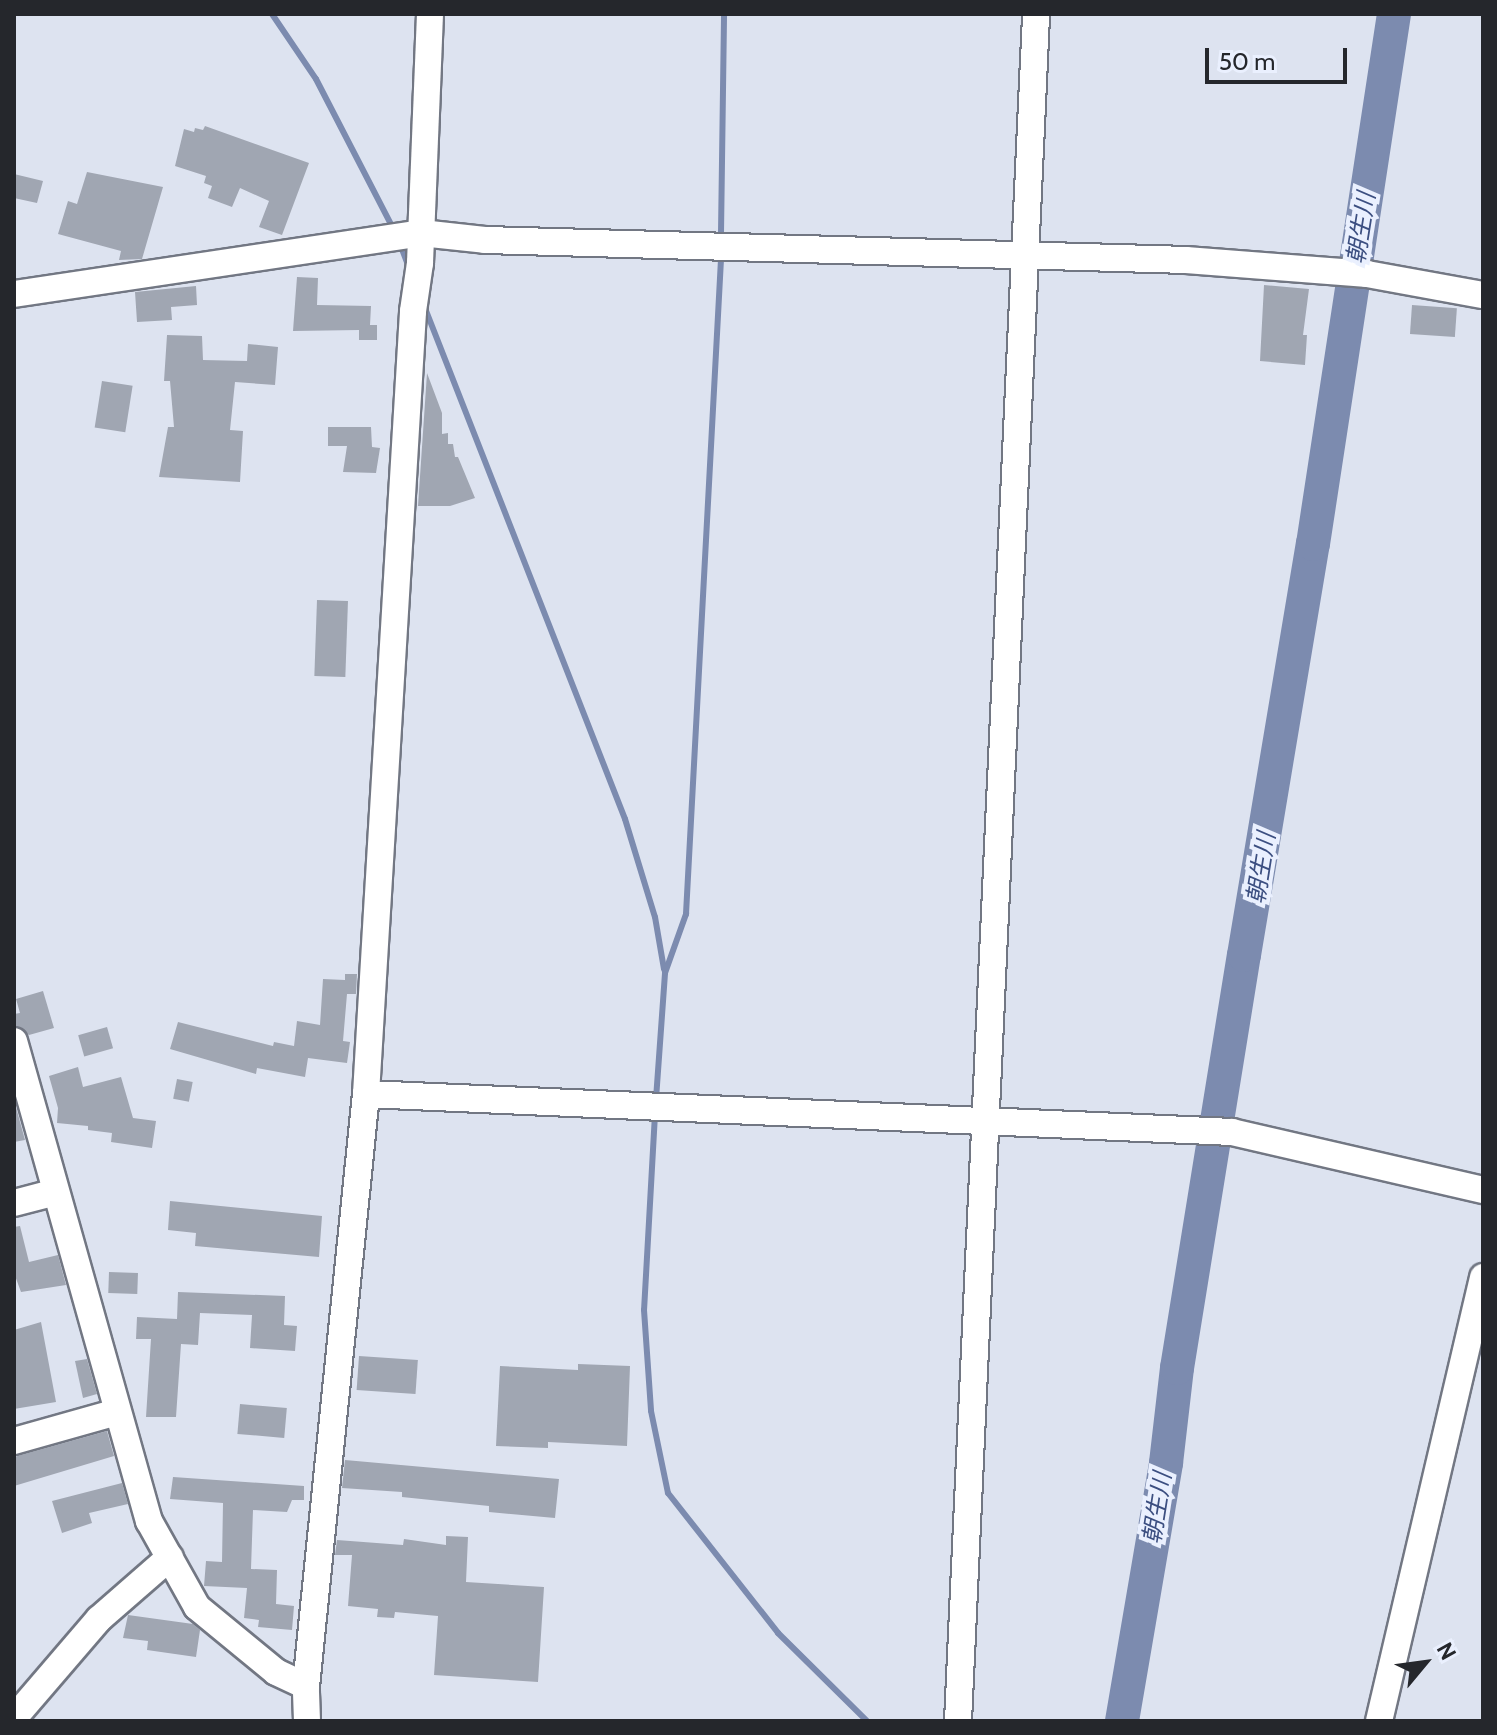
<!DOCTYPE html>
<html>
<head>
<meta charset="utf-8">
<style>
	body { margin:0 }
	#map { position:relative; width:1497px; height:1735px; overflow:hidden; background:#dde3f0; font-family:Cabin,"Noto Sans JP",sans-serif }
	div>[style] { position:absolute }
	.stream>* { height:6px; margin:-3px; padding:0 3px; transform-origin:3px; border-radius:3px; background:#7c8baf }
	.river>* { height:34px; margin:-17px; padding:0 17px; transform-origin:17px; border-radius:17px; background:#7c8baf }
	.building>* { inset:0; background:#a0a6b2; transform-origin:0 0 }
	.roads { filter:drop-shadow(2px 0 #727783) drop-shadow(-2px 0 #727783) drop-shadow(0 2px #727783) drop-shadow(0 -2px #727783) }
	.minor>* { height:26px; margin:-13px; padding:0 13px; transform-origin:13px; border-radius:13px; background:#fff }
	span { translate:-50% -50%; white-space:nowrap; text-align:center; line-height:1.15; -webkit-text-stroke:8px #eaf0fe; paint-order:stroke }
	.water-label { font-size:24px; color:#3c4f81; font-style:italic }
	.frame { position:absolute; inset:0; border:16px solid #25272c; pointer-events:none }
	.north { position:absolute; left:1385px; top:1623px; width:80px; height:80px; -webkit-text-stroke:6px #eaf0fe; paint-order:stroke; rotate:61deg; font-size:22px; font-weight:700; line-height:32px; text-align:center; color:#25272c }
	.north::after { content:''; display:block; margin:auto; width:28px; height:36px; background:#25272c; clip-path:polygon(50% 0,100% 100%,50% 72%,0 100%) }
	.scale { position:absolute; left:1205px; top:48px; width:142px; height:36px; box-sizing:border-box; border:4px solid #25272c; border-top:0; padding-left:10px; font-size:24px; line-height:28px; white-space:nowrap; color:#25272c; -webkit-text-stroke:6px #eaf0fe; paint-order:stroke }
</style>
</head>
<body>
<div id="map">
	<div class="stream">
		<i style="left:272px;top:14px;width:78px;rotate:55.9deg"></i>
		<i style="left:316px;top:79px;width:170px;rotate:62.7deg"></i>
		<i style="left:721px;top:233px;width:219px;rotate:-89.2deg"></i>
		<i style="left:400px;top:244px;width:25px;rotate:69deg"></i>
		<i style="left:423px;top:303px;width:554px;rotate:68.62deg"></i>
		<i style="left:625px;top:819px;width:102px;rotate:73deg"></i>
		<i style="left:655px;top:917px;width:53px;rotate:80.2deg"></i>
		<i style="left:656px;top:1099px;width:126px;rotate:-85.9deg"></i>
		<i style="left:665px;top:973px;width:63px;rotate:-70.4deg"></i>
		<i style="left:686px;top:914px;width:655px;rotate:-86.94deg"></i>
		<i style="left:655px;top:1114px;width:196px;rotate:93.2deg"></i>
		<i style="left:644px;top:1310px;width:101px;rotate:86deg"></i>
		<i style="left:651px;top:1411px;width:84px;rotate:78.3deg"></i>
		<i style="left:668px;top:1493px;width:178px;rotate:51.8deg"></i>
		<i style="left:778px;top:1633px;width:125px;rotate:44.7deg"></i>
	</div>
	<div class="river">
		<i style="left:1122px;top:1721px;width:262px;rotate:-80.3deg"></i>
		<i style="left:1166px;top:1463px;width:96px;rotate:-83.4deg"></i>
		<i style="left:1177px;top:1368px;width:418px;rotate:-80.8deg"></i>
		<i style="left:1244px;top:955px;width:417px;rotate:-80.5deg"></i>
		<i style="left:1313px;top:544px;width:536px;rotate:-81.31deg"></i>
	</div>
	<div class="building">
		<i style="clip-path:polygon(205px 126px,309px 163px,282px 235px,259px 227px,269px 201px,240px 188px,232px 207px,208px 198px,212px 186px,204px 183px,206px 176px,175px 166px,184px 129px,194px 132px,195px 128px,203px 130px)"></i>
		<i style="clip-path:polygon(87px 172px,163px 187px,142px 259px,119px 260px,121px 251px,58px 234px,68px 201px,77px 204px)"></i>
		<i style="clip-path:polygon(14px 174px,43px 181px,37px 203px,14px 198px)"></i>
		<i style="clip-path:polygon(297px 277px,318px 278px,317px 305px,371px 306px,370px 325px,377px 325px,377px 340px,359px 340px,359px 330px,293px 331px)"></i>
		<i style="clip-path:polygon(1264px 285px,1309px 289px,1303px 335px,1307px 335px,1305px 365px,1260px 361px)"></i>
		<i style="clip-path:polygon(196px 286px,197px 305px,171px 307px,172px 320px,137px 322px,135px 292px)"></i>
		<i style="left:1412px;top:305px;width:45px;height:29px;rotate:4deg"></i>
		<i style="clip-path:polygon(167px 335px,202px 336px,203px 360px,247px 361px,248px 344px,278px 347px,275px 385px,235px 382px,230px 430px,243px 431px,240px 482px,159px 477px,168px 427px,174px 427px,170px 381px,164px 381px)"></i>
		<i style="clip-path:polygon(427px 373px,442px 413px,442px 434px,448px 433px,448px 444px,453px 444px,455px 457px,458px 457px,475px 498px,450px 506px,418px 506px)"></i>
		<i style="left:102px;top:381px;width:31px;height:47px;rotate:9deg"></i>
		<i style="clip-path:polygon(328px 427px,371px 427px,372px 447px,380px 448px,376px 473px,343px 472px,347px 446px,328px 446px)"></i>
		<i style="left:317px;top:600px;width:31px;height:76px;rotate:2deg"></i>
		<i style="clip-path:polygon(345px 974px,357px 974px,356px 994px,347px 994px,343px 1041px,350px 1042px,347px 1063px,308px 1058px,305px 1077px,257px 1068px,256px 1074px,170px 1049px,178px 1022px,273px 1046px,274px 1042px,294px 1046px,297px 1021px,320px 1025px,323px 979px,345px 980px)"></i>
		<i style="clip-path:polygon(43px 991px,54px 1028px,29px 1035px,14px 1025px,14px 1014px,20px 1013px,16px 999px)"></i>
		<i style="left:107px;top:1027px;width:22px;height:30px;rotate:74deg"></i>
		<i style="clip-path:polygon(78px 1067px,83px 1087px,121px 1077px,133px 1118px,156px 1121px,152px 1148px,111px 1142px,112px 1133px,88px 1130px,88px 1126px,57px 1123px,58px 1108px,49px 1076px)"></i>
		<i style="left:177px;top:1079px;width:16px;height:20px;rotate:11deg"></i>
		<i style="clip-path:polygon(14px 1100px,25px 1140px,14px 1142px)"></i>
		<i style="clip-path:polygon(170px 1201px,322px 1216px,319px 1257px,195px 1246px,196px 1233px,168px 1230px)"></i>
		<i style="clip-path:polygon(20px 1226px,29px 1262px,58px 1255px,66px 1285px,21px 1292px,14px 1273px,14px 1227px)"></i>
		<i style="left:109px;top:1272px;width:29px;height:21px;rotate:2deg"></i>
		<i style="clip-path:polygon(178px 1292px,285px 1296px,284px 1325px,297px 1326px,295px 1351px,250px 1348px,252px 1315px,200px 1313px,198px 1345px,181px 1344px,176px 1417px,146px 1417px,151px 1339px,136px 1339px,137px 1317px,177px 1319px)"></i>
		<i style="clip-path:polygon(41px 1322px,56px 1402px,14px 1409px,14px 1330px)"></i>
		<i style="left:359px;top:1356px;width:59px;height:34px;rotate:4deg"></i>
		<i style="clip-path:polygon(87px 1359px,97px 1394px,83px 1398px,75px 1361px)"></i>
		<i style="clip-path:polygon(578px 1364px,630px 1366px,627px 1446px,548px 1442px,548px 1448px,496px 1446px,500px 1366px,578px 1370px)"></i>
		<i style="left:240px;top:1404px;width:47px;height:30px;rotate:5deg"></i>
		<i style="clip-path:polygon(107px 1431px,114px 1456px,14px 1486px,14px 1457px)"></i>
		<i style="clip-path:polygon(345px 1460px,559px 1479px,555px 1518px,489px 1512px,489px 1506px,402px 1497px,402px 1492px,342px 1488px)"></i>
		<i style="clip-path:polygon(173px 1477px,304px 1486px,304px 1500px,292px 1500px,287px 1512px,253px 1510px,251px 1569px,277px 1570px,276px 1604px,294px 1606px,292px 1630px,258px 1627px,259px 1620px,244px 1618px,247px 1588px,204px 1586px,206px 1561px,222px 1562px,223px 1503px,170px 1499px)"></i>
		<i style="clip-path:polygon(122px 1483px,128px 1504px,89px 1513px,92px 1523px,62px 1533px,52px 1501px)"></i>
		<i style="clip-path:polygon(446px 1536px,468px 1537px,466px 1582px,544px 1587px,538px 1682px,434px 1675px,438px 1616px,395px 1612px,394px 1618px,377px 1617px,378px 1609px,348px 1606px,352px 1555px,335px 1555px,337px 1540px,403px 1545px,404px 1539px,446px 1545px)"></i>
		<i style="clip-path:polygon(128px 1615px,193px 1624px,200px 1630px,196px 1657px,147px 1650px,148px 1641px,123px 1638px)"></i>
	</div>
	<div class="roads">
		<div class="minor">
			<i style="left:14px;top:294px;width:412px;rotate:-8.5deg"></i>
			<i style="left:421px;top:233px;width:64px;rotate:6.2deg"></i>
			<i style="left:485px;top:240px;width:701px;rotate:1.63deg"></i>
			<i style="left:1186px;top:260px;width:182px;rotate:4.4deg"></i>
			<i style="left:1367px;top:274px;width:118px;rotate:10.3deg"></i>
			<i style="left:14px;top:1041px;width:499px;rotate:74.3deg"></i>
			<i style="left:149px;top:1521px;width:98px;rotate:60.8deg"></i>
			<i style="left:197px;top:1607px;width:102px;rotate:39.4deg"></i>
			<i style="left:276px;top:1672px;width:33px;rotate:25deg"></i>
			<i style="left:366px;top:1094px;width:867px;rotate:2.51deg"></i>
			<i style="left:1232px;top:1132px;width:258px;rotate:13deg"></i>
			<i style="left:14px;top:1203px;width:43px;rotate:-14.7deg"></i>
			<i style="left:14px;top:1441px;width:107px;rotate:-15.7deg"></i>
			<i style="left:14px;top:1718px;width:130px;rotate:-49.4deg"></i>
			<i style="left:99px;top:1619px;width:94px;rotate:-41.1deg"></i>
			<i style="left:307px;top:1721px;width:35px;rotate:-92deg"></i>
			<i style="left:306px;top:1686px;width:595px;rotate:-84.21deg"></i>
			<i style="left:366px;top:1094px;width:784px;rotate:-86.56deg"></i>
			<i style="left:413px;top:311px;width:49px;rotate:-81.7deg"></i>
			<i style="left:420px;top:263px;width:249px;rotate:-87.7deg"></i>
			<i style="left:958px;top:1721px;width:1709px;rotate:-87.38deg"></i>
			<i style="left:1379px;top:1721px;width:456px;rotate:-76.8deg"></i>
		</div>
	</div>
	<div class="water-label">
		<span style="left:1361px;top:228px;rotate:-81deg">朝生川</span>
		<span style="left:1261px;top:868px;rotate:-81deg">朝生川</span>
		<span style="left:1157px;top:1508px;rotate:-81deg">朝生川</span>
	</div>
	<div class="frame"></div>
	<div class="north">N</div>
	<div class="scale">50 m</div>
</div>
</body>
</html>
